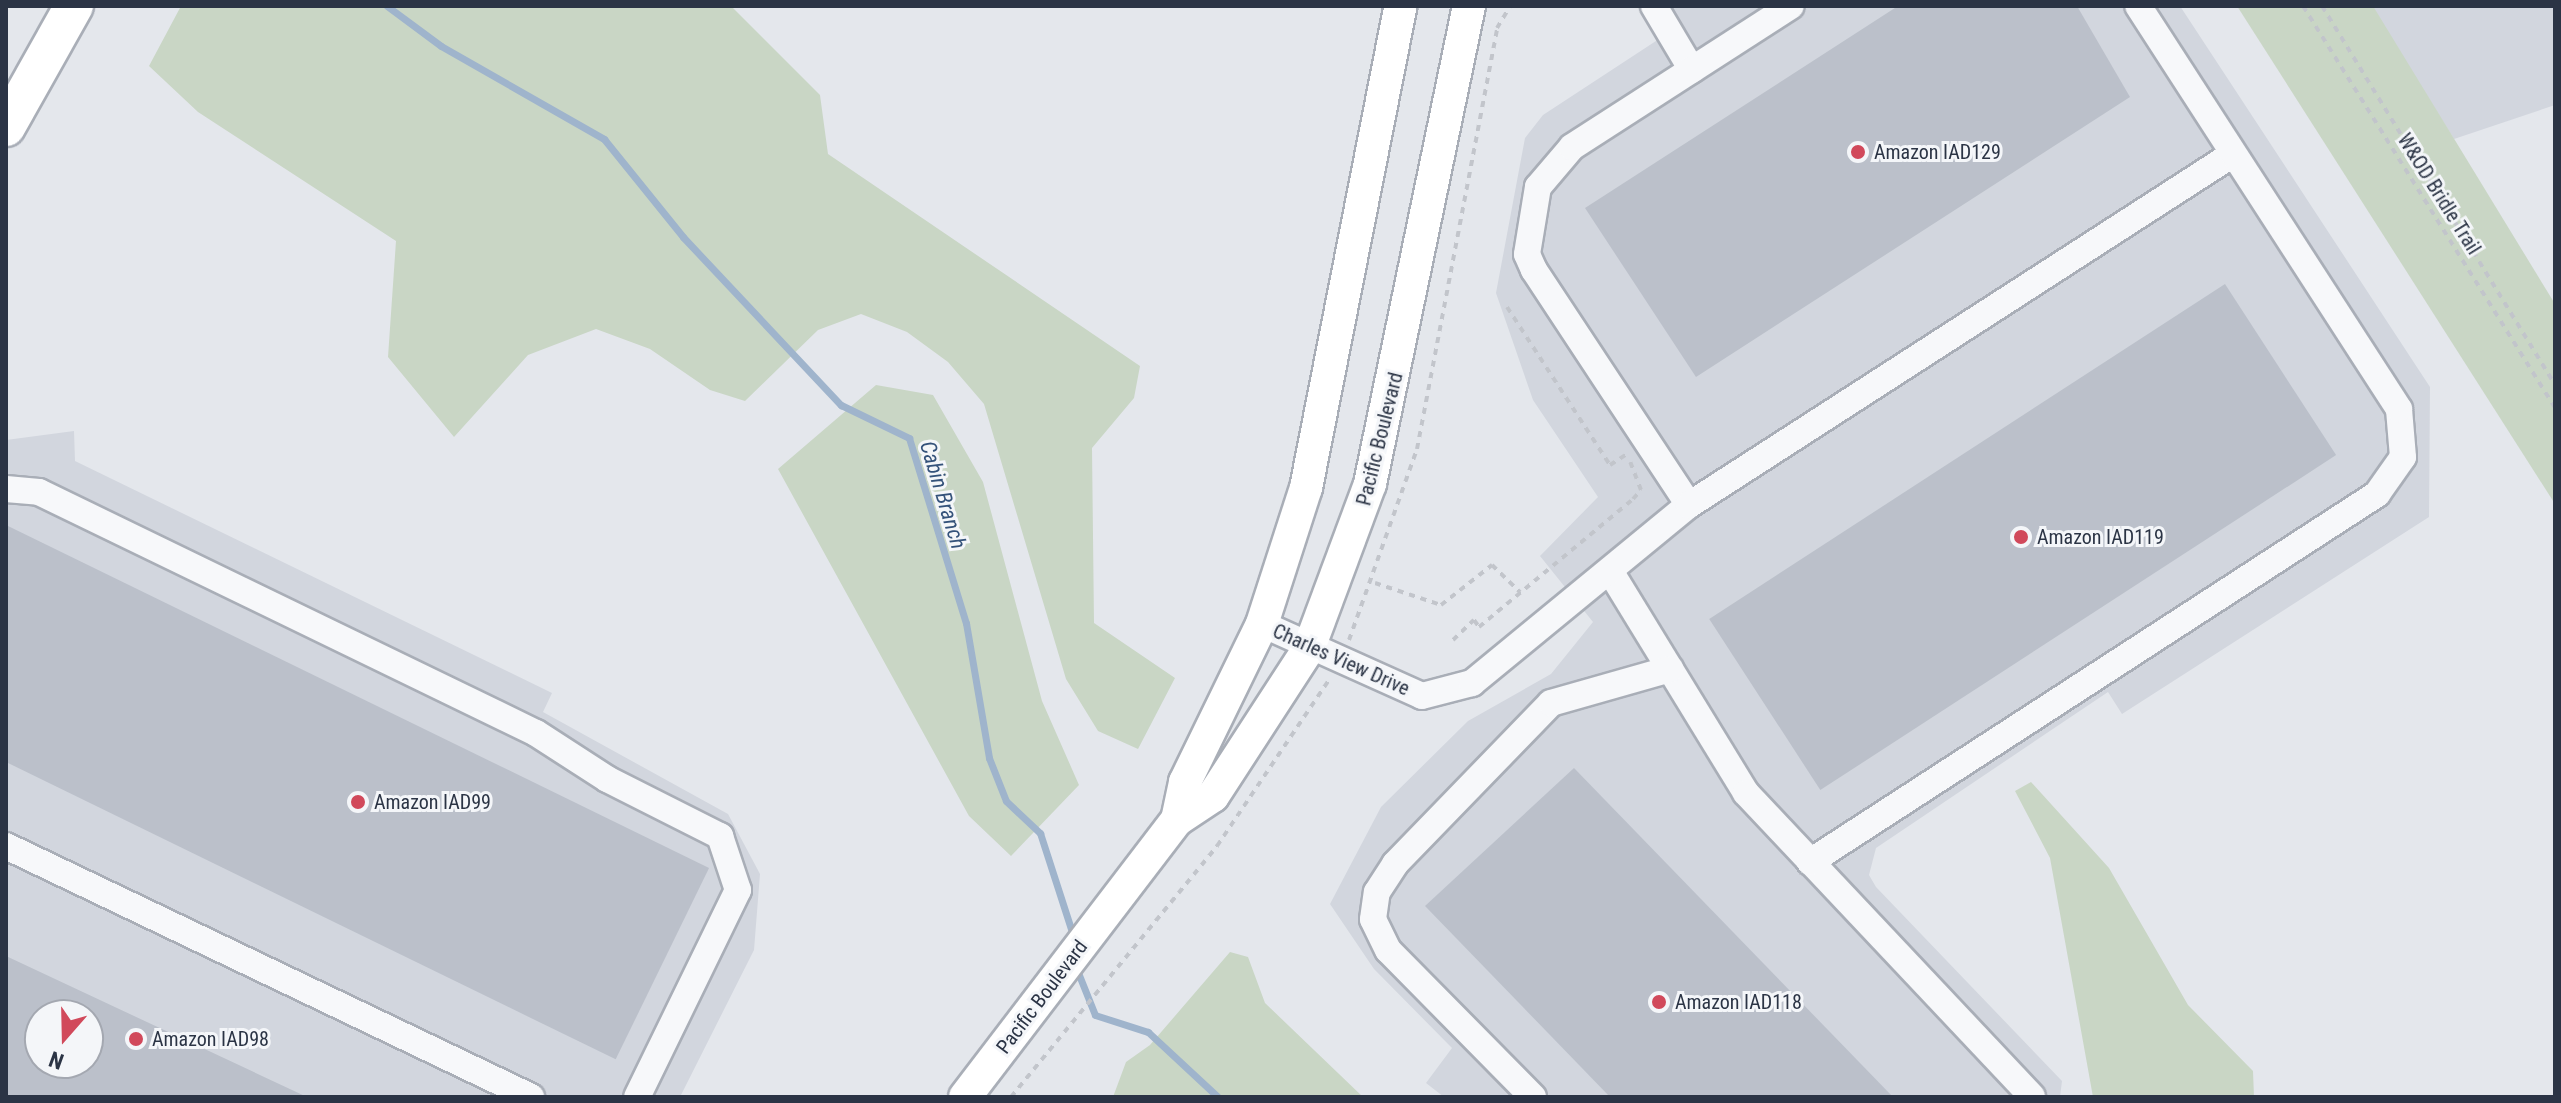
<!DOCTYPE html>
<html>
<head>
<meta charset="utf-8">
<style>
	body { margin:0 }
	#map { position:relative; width:2561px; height:1103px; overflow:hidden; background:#e4e7ec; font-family:"Roboto Condensed",sans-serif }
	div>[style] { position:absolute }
	.built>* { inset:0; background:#d2d6de }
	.green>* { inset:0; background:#c9d6c5 }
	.stream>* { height:7px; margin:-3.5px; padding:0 3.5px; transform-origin:3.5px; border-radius:3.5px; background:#9fb4cc }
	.building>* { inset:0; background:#bbc0ca; transform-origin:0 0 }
	.path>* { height:4px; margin-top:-2px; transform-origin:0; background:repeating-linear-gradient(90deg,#c2c5cb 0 6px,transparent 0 12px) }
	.roads { filter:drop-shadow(2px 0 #a9aeb7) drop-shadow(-2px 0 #a9aeb7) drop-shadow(0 2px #a9aeb7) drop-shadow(0 -2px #a9aeb7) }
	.minor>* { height:26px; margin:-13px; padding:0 13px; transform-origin:13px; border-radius:13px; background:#f7f8fa }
	.major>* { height:32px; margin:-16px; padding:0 16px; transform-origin:16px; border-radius:16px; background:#fff }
	.highway>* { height:38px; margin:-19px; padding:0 19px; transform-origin:19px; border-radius:19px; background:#fff }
	.dots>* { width:22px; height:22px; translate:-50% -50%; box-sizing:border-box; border:4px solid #f4f6f9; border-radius:50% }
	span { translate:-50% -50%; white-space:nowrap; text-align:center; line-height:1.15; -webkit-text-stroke:6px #f4f6f9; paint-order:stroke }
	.poi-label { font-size:20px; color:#2b3445 }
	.left { translate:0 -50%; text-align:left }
	.street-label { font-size:20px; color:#2b3445 }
	.water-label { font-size:22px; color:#34527a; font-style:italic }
	.frame { position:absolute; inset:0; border:8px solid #2b3445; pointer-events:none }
	.north { position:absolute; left:24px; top:999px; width:80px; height:80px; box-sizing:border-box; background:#f4f6f9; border:2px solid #a4a8b1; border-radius:50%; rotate:200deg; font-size:22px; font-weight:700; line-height:32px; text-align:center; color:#2b3445 }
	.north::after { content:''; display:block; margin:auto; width:28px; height:36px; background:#d1495b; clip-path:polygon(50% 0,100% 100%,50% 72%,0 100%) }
</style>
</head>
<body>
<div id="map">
	<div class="built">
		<i style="clip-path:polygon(1655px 6px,2180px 6px,2430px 387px,2429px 517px,2122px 714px,2108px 692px,1876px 848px,1869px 875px,1876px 887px,2062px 1081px,2060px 1097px,1444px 1097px,1426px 1083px,1452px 1048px,1374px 969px,1330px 904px,1381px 807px,1468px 721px,1551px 674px,1593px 622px,1540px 556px,1598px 497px,1533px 400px,1496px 293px,1525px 138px,1543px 115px,1659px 39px)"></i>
		<i style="clip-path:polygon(2371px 6px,2555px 6px,2555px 105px,2454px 139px)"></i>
		<i style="clip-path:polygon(evenodd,74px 431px,75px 461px,552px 693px,543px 712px,728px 814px,760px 874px,754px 950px,680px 1097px,6px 1097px,6px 440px,74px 431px,40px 1015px,88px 1015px,88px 1063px,40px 1063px,40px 1015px)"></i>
	</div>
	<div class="green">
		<i style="clip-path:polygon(181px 6px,731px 6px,820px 95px,828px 154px,1140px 366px,1134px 398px,1092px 448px,1094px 623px,1175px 678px,1138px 749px,1098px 731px,1066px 679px,984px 404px,948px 362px,907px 332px,861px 314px,818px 330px,745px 401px,710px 390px,650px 349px,596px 329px,528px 355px,454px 437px,388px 357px,396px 241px,198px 112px,149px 66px)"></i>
		<i style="clip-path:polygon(2237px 6px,2373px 6px,2555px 304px,2555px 504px)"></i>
		<i style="clip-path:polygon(876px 385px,933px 395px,983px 482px,1042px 701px,1079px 785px,1011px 856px,969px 816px,778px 469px)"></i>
		<i style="clip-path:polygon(2031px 782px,2109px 868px,2188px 1005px,2253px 1071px,2254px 1097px,2093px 1097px,2050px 858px,2015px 791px)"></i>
		<i style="clip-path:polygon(1230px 952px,1248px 957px,1265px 1003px,1363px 1097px,1113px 1097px,1126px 1062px,1150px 1045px)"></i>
	</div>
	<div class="stream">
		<i style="left:387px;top:6px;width:67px;rotate:36.5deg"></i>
		<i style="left:441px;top:46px;width:188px;rotate:29.7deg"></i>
		<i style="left:604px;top:139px;width:126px;rotate:51.1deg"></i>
		<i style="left:683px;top:237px;width:231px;rotate:46.8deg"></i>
		<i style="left:841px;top:405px;width:76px;rotate:25.9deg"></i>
		<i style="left:909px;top:438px;width:194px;rotate:72.9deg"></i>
		<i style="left:966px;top:623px;width:137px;rotate:80.3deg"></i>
		<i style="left:989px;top:758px;width:46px;rotate:68.4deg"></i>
		<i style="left:1006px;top:801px;width:47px;rotate:43.3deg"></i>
		<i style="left:1040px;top:833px;width:110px;rotate:72.1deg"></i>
		<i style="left:1077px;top:970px;width:48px;rotate:68.2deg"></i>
		<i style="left:1095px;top:1015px;width:56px;rotate:17.8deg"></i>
		<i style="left:1148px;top:1032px;width:96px;rotate:42.9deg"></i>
	</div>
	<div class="building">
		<i style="clip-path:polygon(1898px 6px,2077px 6px,2130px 97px,1696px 377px,1585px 208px)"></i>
		<i style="left:2225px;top:284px;width:204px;height:615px;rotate:57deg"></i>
		<i style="left:8px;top:526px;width:780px;height:213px;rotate:26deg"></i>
		<i style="clip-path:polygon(1574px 768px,1893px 1097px,1610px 1097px,1425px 906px)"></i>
		<i style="clip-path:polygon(evenodd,6px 956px,307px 1097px,6px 1097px,6px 956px,40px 1015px,88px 1015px,88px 1063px,40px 1063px,40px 1015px)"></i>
	</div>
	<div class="path">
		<i style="left:2303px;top:6px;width:474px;rotate:57.9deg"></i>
		<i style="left:2322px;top:6px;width:444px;rotate:58.4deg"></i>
		<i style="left:1507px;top:307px;width:189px;rotate:56.9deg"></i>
		<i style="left:1610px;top:465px;width:20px;rotate:-33deg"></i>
		<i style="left:1375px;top:583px;width:70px;rotate:18.4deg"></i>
		<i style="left:1441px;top:605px;width:65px;rotate:-38.1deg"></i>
		<i style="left:1492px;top:565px;width:39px;rotate:44deg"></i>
		<i style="left:1349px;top:640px;width:203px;rotate:-70.4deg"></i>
		<i style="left:1417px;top:449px;width:429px;rotate:-79.2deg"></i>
		<i style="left:1497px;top:28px;width:26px;rotate:-59deg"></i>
		<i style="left:1453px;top:640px;width:29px;rotate:-44deg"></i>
		<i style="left:1474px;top:620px;width:9px;rotate:54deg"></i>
		<i style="left:1479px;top:627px;width:200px;rotate:-39.7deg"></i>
		<i style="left:1633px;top:499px;width:12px;rotate:-48deg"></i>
		<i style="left:1641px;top:490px;width:30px;rotate:-111deg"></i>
		<i style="left:1011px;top:1097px;width:325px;rotate:-50.6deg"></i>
		<i style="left:1217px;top:846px;width:200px;rotate:-56deg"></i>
	</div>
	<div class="roads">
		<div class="minor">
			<i style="left:1654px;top:6px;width:74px;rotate:59.3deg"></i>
			<i style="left:6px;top:489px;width:33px;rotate:5deg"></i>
			<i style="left:39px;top:492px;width:552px;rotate:25.87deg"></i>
			<i style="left:536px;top:733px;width:85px;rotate:32.9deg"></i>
			<i style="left:607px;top:779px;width:127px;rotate:26.8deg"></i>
			<i style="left:720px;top:836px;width:57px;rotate:71.6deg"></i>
			<i style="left:738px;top:890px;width:230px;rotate:116deg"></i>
			<i style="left:1689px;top:505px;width:282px;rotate:-123.4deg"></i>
			<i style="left:1534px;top:270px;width:17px;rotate:-114deg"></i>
			<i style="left:1527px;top:254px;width:68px;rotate:-80.7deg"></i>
			<i style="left:1538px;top:187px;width:52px;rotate:-49.6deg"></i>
			<i style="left:1572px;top:147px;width:260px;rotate:-32.8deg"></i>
			<i style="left:1610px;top:571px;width:260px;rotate:58.5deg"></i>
			<i style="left:1746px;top:793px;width:417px;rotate:46.7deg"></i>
			<i style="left:1262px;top:624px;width:175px;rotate:24.2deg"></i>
			<i style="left:1422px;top:696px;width:52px;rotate:-14.6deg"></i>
			<i style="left:1472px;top:683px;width:281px;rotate:-39.4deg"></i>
			<i style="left:1689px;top:505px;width:647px;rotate:-32.83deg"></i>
			<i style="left:6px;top:846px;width:582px;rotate:25.55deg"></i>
			<i style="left:1810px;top:862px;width:676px;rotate:-32.98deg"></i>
			<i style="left:2377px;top:494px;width:45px;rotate:-54.9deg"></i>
			<i style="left:2403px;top:457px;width:48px;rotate:-94.8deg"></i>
			<i style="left:2399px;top:409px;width:480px;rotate:-122.9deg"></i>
			<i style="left:1533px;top:1097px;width:206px;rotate:-134.6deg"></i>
			<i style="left:1388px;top:950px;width:34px;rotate:-116deg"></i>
			<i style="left:1373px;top:919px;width:27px;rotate:-82deg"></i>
			<i style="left:1377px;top:892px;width:33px;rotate:-57deg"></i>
			<i style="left:1395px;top:864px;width:224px;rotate:-45.9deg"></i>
			<i style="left:1551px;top:703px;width:124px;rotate:-15.9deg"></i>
		</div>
		<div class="major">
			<i style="left:1177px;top:820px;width:39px;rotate:-78deg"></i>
			<i style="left:1185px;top:782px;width:176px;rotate:-64deg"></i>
			<i style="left:1262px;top:624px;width:143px;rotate:-72.1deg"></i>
			<i style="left:1306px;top:488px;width:491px;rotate:-78.9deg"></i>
			<i style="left:965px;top:1097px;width:349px;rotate:-52.6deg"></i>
			<i style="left:1177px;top:820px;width:43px;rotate:-33.7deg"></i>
			<i style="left:1213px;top:796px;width:176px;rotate:-57deg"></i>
			<i style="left:1309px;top:648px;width:175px;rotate:-69.6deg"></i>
			<i style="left:1370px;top:484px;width:488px;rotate:-78.3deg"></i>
		</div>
		<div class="highway">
			<i style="left:6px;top:127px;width:139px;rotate:-60.7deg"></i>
		</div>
	</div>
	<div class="dots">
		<i style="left:1858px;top:152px;background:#d1495b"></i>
		<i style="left:2021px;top:537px;background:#d1495b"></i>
		<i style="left:358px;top:802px;background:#d1495b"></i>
		<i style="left:1659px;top:1002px;background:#d1495b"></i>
		<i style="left:136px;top:1039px;background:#d1495b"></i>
	</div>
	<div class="poi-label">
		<span class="left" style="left:1874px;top:152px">Amazon IAD129</span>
		<span class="left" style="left:2037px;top:537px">Amazon IAD119</span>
		<span class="left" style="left:374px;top:802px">Amazon IAD99</span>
		<span class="left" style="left:1675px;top:1002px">Amazon IAD118</span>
		<span class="left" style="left:152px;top:1039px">Amazon IAD98</span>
	</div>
	<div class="street-label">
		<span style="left:2439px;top:194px;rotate:58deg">W&amp;OD Bridle Trail</span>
		<span style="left:1380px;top:439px;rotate:-76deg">Pacific Boulevard</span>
		<span style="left:1341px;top:660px;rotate:24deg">Charles View Drive</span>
		<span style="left:1042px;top:997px;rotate:-53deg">Pacific Boulevard</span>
	</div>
	<div class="water-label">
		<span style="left:943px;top:495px;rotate:73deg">Cabin Branch</span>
	</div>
	<div class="frame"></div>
	<div class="north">N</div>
</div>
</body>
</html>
